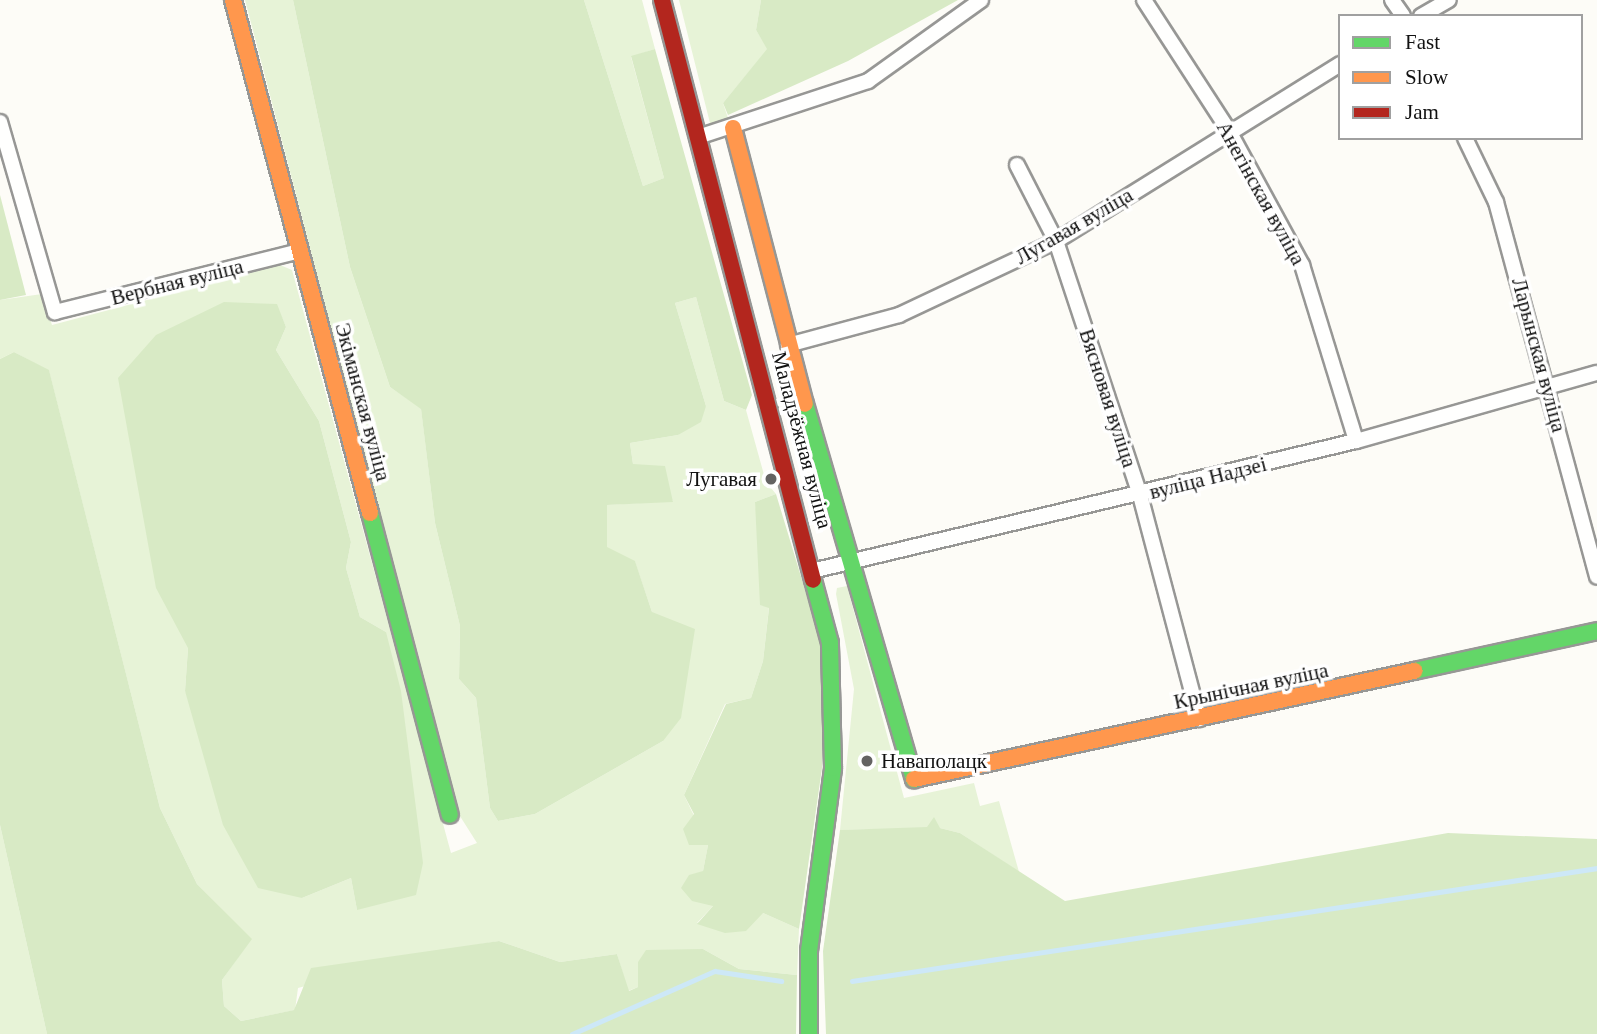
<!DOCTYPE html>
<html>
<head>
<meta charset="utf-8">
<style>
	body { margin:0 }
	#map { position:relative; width:1597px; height:1034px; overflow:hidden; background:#fdfcf7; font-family:"Times New Roman",serif }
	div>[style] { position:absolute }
	.green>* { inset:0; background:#e7f3d7 }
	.forest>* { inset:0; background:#d8eac5 }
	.stream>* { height:4.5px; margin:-2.25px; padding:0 2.25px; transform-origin:2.25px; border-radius:2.25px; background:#cde8f7 }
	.roads { filter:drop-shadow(2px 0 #979795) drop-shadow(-2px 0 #979795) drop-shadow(0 2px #979795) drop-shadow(0 -2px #979795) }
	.street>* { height:14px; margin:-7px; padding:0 7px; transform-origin:7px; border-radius:7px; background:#fffffe }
	.fast>* { height:16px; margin:-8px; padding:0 8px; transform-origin:8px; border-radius:8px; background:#63d668 }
	.slow>* { height:16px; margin:-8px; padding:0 8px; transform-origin:8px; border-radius:8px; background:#ff974d }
	.jam>* { height:16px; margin:-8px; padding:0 8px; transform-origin:8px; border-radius:8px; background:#b3261e }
	.dots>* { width:19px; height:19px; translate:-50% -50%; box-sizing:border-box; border:4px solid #fff; border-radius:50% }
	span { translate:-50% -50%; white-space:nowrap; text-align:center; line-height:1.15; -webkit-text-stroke:7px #fff; paint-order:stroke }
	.street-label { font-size:21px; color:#111 }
	.poi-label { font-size:21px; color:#111 }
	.right { translate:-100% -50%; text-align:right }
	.left { translate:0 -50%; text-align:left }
	.legend { position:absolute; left:1338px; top:14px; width:245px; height:126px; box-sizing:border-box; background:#fff; border:2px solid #a0a0a0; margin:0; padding:9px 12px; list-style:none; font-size:21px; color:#111 }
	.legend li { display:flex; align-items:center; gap:14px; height:35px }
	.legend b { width:35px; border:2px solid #a0a0a0 }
</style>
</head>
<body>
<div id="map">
	<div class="green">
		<i style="clip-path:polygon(evenodd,245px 0,293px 0,350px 267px,390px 387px,421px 408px,435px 523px,460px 626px,459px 679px,476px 698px,490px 808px,498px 821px,535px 814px,663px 741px,652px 612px,635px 562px,607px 548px,607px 505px,673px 501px,633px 464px,630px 443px,678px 435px,706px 406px,675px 303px,696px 297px,724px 401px,746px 410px,766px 482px,776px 494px,755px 502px,769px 607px,763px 661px,751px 698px,725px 704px,684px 795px,708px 845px,703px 871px,713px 906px,697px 923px,763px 913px,799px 929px,797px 975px,739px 969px,703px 949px,638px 962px,638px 987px,628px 991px,617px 954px,560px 962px,499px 941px,423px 954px,298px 988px,295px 1010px,241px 1021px,224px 1006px,222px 980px,251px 939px,197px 884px,160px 808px,49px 371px,14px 352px,0 359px,0 300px,42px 294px,52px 325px,280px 265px,292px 270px,451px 853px,477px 843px,458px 813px,245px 0,276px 304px,286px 327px,276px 350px,319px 421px,351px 542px,346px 568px,360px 617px,386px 632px,357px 910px,351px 878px,302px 898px,185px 691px,188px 648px,276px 304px)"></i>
		<i style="clip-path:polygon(584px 0,642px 0,655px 49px,631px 57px,664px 178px,643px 186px)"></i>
		<i style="clip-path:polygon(679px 0,761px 0,756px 30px,768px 49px,723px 103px,730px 124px,710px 123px)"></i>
		<i style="clip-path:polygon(847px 586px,904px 798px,974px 783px,980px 806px,999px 801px,1019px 872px,960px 833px,940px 828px,840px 830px,854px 689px,836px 594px,837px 588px)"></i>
		<i style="clip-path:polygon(0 825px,47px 1034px,0 1034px)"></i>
	</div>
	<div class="forest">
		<i style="clip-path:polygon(293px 0,584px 0,643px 186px,664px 178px,631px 56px,655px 49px,752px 395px,746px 410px,724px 401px,696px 297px,675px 303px,706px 406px,701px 422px,678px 435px,630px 443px,633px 464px,665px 466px,673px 502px,607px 505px,607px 547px,635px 561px,652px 612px,695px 629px,681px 718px,663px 741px,535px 814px,498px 821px,490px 808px,476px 698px,459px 679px,460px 626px,435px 523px,421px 409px,390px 387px,350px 267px)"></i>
		<i style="clip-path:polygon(761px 0,958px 0,848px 61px,728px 115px,723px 103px,767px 49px,756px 30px)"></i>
		<i style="clip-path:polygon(0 195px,26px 295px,0 300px)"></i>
		<i style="clip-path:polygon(224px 302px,277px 304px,286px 327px,276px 350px,319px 421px,351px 542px,346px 568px,360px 617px,386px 632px,401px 691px,423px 863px,416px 895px,357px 910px,351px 878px,302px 898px,258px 888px,223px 825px,185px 691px,188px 648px,156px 588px,118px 378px,156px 335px)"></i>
		<i style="clip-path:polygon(14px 352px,49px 370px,160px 808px,197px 884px,252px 939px,222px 980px,224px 1006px,241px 1021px,294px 1010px,311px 968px,499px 941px,560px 962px,617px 954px,629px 991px,638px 987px,638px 962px,646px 950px,703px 949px,739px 969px,797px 975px,796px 1034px,47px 1034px,0 825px,0 359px)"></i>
		<i style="clip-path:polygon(776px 494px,822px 646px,822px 768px,799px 929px,763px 913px,746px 931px,725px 933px,697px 924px,713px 906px,692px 901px,681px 888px,689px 875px,703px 871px,708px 845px,689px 845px,683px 829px,694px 814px,684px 795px,726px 704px,751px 698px,763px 661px,769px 608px,760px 605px,755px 502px)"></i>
		<i style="clip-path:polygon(934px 817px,940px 828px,960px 833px,1065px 901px,1448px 833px,1597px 839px,1597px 1034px,826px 1034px,823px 951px,840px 830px,927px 827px)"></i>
	</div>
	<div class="stream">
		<i style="left:852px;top:981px;width:754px;rotate:-8.62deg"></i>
		<i style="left:572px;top:1034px;width:156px;rotate:-23.8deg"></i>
		<i style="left:715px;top:971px;width:67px;rotate:8.6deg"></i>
	</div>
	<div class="roads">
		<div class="street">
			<i style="left:1144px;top:0;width:156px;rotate:57deg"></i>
			<i style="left:1229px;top:131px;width:153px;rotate:61.4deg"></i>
			<i style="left:1302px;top:265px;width:184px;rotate:72.9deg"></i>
			<i style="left:1392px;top:0;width:19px;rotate:55deg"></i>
			<i style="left:1421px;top:16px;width:32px;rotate:-30deg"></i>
			<i style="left:0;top:122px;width:198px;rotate:73.9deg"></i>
			<i style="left:55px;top:312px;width:252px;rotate:-14deg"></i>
			<i style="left:698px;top:137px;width:179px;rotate:-18.2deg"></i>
			<i style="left:868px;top:81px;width:139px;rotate:-35.6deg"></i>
			<i style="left:1465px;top:138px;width:71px;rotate:64.2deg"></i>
			<i style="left:1496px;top:202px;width:388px;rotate:74.9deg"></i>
			<i style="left:1017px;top:165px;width:85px;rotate:62.8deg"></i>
			<i style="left:1056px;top:241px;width:268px;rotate:71.7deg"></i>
			<i style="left:1140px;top:495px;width:232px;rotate:75.2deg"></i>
			<i style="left:788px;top:345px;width:115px;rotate:-15.1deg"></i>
			<i style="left:899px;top:315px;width:174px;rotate:-25.2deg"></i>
			<i style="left:1056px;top:241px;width:335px;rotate:-31.9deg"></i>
			<i style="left:816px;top:570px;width:555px;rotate:-13.44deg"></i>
			<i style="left:1356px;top:441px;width:250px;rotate:-15.8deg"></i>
		</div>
		<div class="fast">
			<i style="left:805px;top:404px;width:391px;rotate:73.8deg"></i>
			<i style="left:370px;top:513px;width:312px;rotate:75.2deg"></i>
			<i style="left:1414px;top:671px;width:187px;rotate:-12.3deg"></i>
			<i style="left:809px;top:1034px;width:83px;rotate:-90deg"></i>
			<i style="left:809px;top:951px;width:185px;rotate:-82.5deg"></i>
			<i style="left:833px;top:768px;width:125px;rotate:-91.4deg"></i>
			<i style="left:830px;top:643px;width:65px;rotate:-105.1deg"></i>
		</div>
		<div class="slow">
			<i style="left:233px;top:0;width:531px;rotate:75.05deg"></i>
			<i style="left:733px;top:128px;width:285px;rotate:75.4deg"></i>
			<i style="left:914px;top:779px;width:512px;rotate:-12.19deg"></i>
		</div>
		<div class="jam">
			<i style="left:662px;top:0;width:599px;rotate:75.41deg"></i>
		</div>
	</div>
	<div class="dots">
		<i style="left:771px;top:479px;background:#646362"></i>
		<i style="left:867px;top:761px;background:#646362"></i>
	</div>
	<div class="street-label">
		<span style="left:1261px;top:193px;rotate:61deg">Анегінская вуліца</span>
		<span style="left:1074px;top:226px;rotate:-30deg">Лугавая вуліца</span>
		<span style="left:177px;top:282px;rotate:-14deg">Вербная вуліца</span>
		<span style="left:1539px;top:355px;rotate:75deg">Ларынская вуліца</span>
		<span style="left:1108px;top:398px;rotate:72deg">Вясновая вуліца</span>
		<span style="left:363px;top:402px;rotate:75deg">Экіманская вуліца</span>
		<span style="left:802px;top:440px;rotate:75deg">Маладзёжная вуліца</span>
		<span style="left:1208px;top:478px;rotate:-14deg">вуліца Надзеі</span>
		<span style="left:1251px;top:686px;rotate:-12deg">Крынічная вуліца</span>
	</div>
	<div class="poi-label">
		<span class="right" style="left:757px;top:479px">Лугавая</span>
		<span class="left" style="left:881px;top:761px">Наваполацк</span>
	</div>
	<ul class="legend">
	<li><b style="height:9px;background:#63d668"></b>Fast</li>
	<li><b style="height:9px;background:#ff974d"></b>Slow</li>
	<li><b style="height:9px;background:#b3261e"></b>Jam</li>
	</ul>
</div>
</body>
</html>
